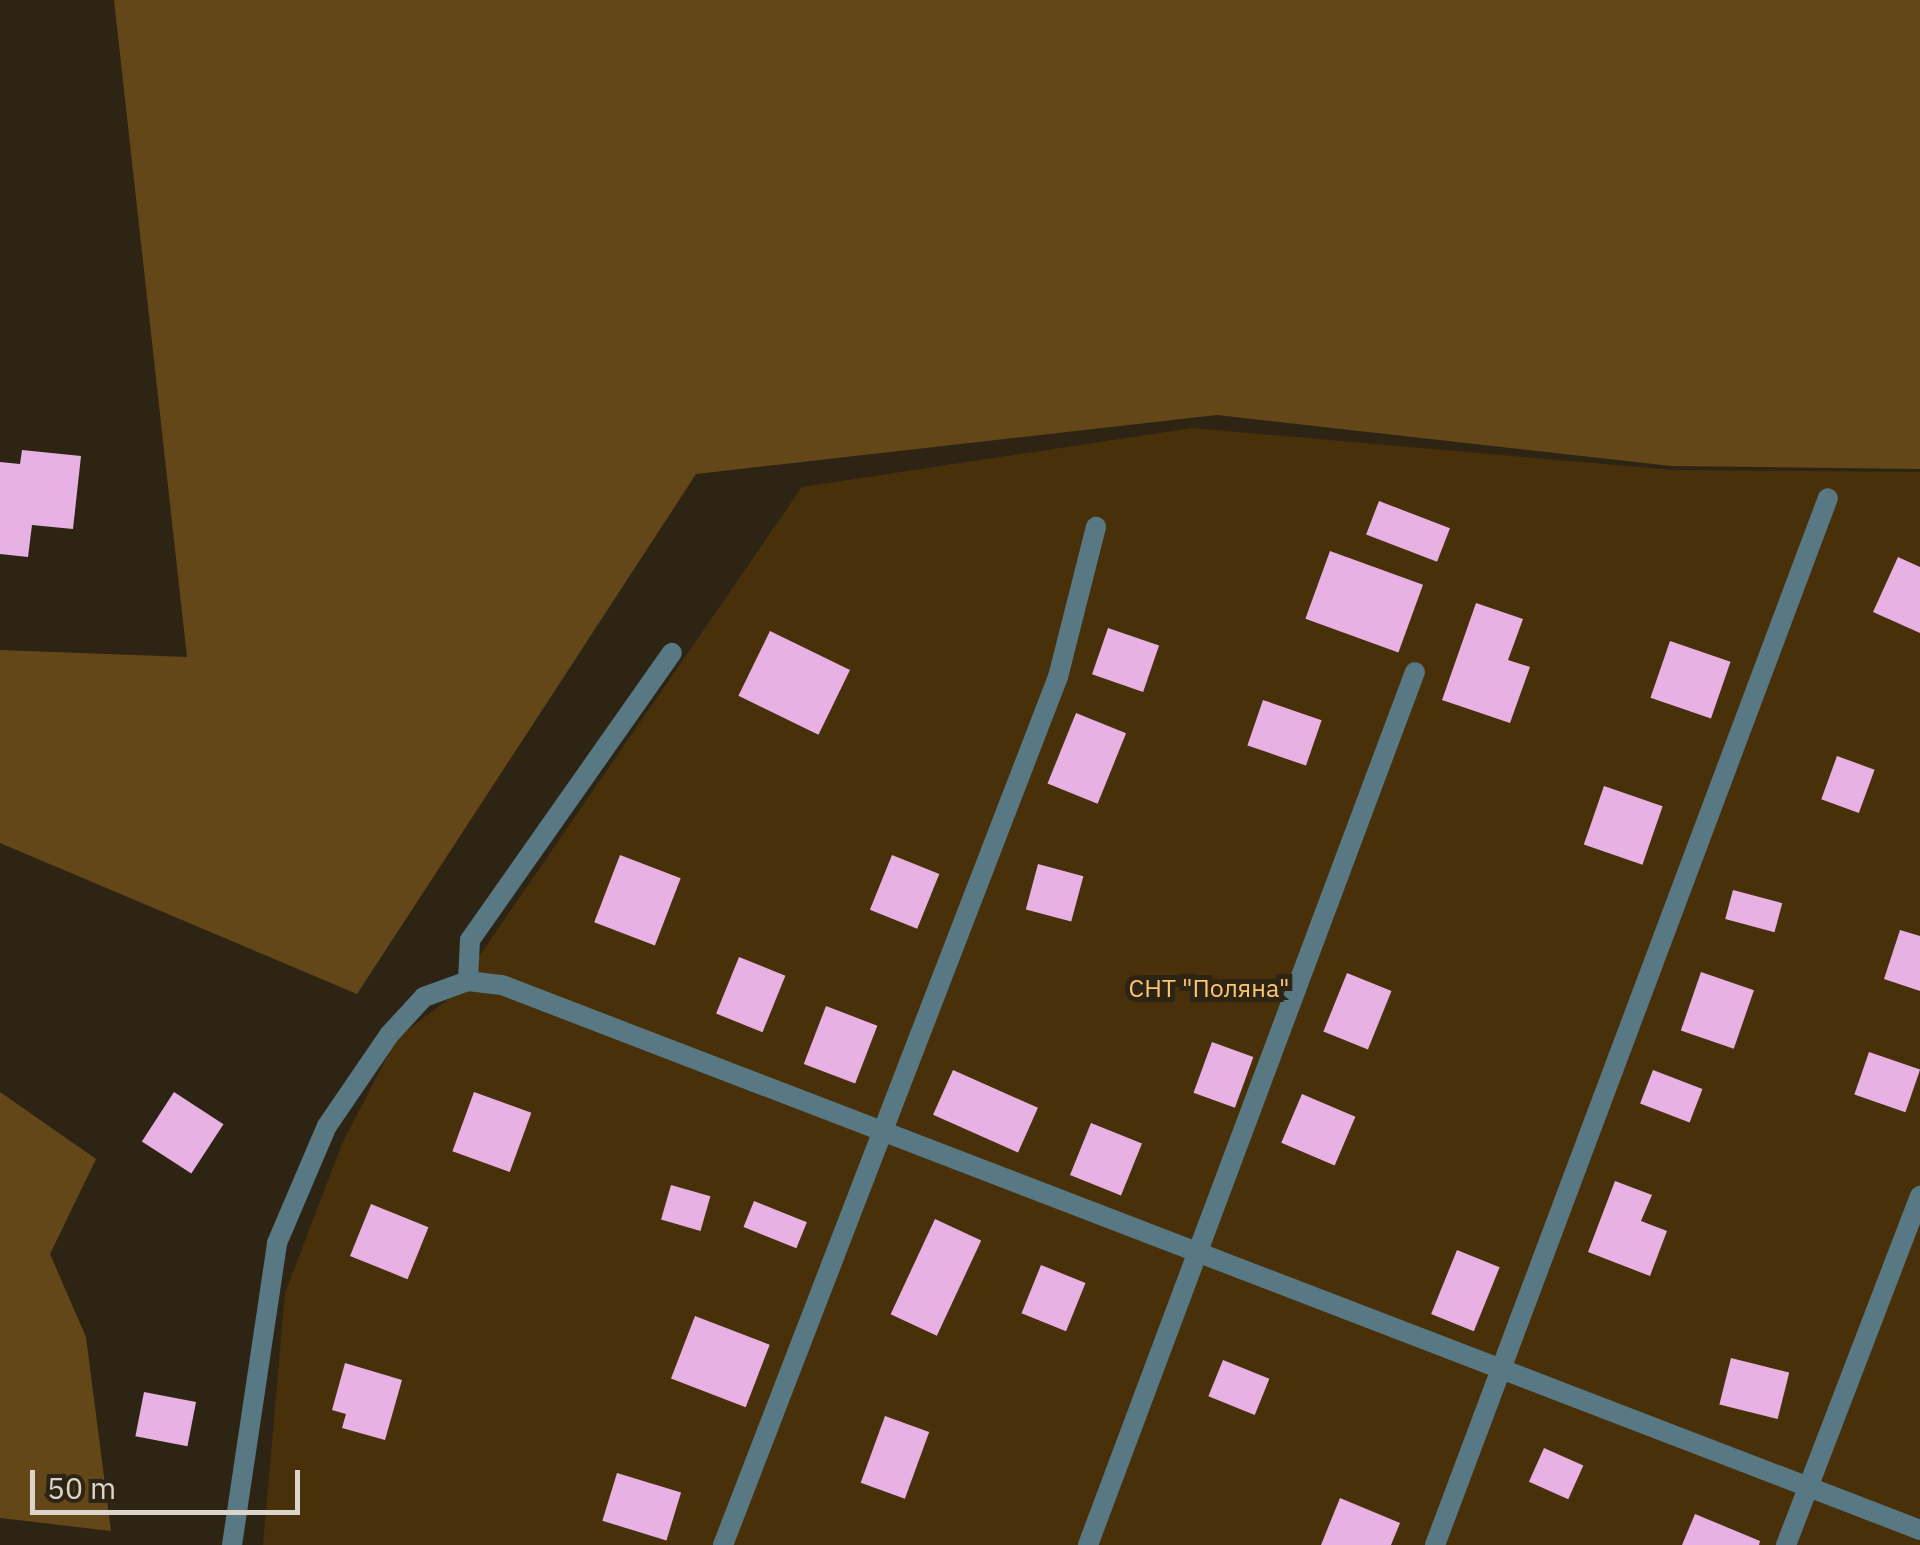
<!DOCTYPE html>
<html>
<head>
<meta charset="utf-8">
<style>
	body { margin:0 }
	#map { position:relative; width:1920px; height:1545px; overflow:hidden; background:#2e2414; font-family:"IBM Plex Sans",sans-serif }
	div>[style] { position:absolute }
	.green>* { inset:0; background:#48310a }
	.forest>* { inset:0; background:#644719 }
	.building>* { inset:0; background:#e8b1e4; transform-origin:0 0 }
	.lane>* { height:20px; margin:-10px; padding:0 10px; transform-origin:10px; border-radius:10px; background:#587984 }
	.street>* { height:20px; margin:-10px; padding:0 10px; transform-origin:10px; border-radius:10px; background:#587984 }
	span { translate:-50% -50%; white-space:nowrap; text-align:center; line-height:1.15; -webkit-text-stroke:10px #2e2414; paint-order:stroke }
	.park-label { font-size:25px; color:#fdc570 }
	.scale { position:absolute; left:30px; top:1470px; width:270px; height:45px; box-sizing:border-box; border:5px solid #dbd4ca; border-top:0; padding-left:12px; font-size:30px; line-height:35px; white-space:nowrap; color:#dbd4ca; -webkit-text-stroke:8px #2e2414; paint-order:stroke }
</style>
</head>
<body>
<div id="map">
	<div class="green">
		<i style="clip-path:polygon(1192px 428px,1673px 470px,1920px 472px,1920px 1545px,263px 1545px,285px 1293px,342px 1144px,396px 1039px,451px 997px,802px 487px)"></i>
	</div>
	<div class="forest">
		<i style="clip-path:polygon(114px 0,1920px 0,1920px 469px,1671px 466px,1217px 415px,696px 474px,357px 994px,0 843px,0 650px,187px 657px)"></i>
		<i style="clip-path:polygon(0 1092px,96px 1159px,50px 1254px,86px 1337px,111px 1531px,0 1518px)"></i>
	</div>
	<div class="building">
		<i style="clip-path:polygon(22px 450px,81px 456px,73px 529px,32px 525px,28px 557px,0 554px,0 462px,20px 464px)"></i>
		<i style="left:1379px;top:501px;width:76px;height:36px;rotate:21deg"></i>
		<i style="left:1330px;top:551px;width:99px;height:72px;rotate:20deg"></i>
		<i style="clip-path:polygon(1898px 557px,1920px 567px,1920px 633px,1873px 612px)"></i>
		<i style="clip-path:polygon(1476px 603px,1523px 619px,1508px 660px,1530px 667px,1510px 723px,1442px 700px)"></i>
		<i style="left:1108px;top:628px;width:54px;height:49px;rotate:19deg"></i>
		<i style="left:770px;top:631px;width:89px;height:72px;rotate:26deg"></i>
		<i style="left:1670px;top:641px;width:64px;height:60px;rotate:19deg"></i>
		<i style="left:1263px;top:700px;width:62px;height:48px;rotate:19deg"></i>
		<i style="left:1076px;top:713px;width:54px;height:76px;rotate:22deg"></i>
		<i style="left:1837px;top:756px;width:40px;height:46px;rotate:20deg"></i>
		<i style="left:1604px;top:786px;width:62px;height:62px;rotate:19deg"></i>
		<i style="left:620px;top:855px;width:65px;height:72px;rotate:21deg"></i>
		<i style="left:892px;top:855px;width:51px;height:59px;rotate:22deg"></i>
		<i style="left:1038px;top:864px;width:47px;height:47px;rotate:15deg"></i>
		<i style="left:1733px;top:890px;width:51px;height:30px;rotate:15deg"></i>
		<i style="clip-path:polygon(1900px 930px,1920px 936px,1920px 991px,1884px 979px)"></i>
		<i style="left:739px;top:957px;width:50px;height:61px;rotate:22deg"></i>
		<i style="left:1701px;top:972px;width:56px;height:62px;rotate:19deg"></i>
		<i style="left:1347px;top:973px;width:48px;height:63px;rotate:22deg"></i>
		<i style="left:826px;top:1006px;width:55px;height:62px;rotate:21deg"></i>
		<i style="left:1212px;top:1042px;width:44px;height:54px;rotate:20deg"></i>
		<i style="left:1869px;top:1052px;width:54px;height:45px;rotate:19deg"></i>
		<i style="left:953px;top:1070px;width:93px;height:49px;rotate:24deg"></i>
		<i style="left:1653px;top:1070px;width:53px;height:36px;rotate:21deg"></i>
		<i style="left:174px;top:1092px;width:59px;height:59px;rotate:33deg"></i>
		<i style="left:474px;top:1092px;width:61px;height:63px;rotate:20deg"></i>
		<i style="left:1302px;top:1094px;width:58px;height:53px;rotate:23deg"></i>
		<i style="left:1091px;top:1123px;width:55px;height:56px;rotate:22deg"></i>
		<i style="clip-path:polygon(1615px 1181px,1652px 1195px,1641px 1221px,1667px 1231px,1650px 1276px,1588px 1252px)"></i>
		<i style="left:671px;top:1185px;width:41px;height:36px;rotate:16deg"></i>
		<i style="left:754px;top:1201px;width:57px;height:28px;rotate:22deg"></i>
		<i style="left:371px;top:1204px;width:62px;height:56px;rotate:22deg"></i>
		<i style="left:935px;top:1219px;width:51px;height:105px;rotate:25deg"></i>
		<i style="left:1457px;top:1250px;width:46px;height:69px;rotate:22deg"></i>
		<i style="left:1041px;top:1265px;width:48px;height:52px;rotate:22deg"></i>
		<i style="left:695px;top:1316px;width:80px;height:67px;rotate:21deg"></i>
		<i style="left:1731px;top:1358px;width:60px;height:48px;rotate:14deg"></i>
		<i style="left:1223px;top:1360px;width:50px;height:39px;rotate:22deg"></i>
		<i style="clip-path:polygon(345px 1363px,402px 1380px,385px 1440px,342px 1428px,346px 1414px,332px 1410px)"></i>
		<i style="left:144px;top:1392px;width:53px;height:45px;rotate:11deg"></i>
		<i style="left:885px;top:1416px;width:47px;height:71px;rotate:20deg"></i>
		<i style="left:1544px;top:1448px;width:43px;height:37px;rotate:24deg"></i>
		<i style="left:617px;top:1473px;width:67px;height:50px;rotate:17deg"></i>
		<i style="clip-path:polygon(1340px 1498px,1400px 1523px,1391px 1545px,1321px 1545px)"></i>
		<i style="clip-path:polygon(1695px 1514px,1760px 1541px,1759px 1545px,1682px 1545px)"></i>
	</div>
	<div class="lane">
		<i style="left:468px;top:981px;width:41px;rotate:-87.2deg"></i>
		<i style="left:470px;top:940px;width:351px;rotate:-54.9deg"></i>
		<i style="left:723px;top:1545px;width:930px;rotate:-68.9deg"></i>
		<i style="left:1058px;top:677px;width:155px;rotate:-75.8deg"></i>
		<i style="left:1088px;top:1545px;width:932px;rotate:-69.47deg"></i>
		<i style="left:1435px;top:1545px;width:1118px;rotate:-69.43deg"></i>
		<i style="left:1786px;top:1545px;width:374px;rotate:-69deg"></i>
	</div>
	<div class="street">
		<i style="left:232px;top:1545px;width:305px;rotate:-81.5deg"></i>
		<i style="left:277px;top:1243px;width:127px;rotate:-66.9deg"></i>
		<i style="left:327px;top:1126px;width:110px;rotate:-55.7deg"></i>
		<i style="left:389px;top:1035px;width:52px;rotate:-47.4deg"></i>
		<i style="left:424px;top:997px;width:47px;rotate:-20deg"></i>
		<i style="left:468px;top:981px;width:34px;rotate:7deg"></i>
		<i style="left:502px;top:985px;width:1519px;rotate:21.02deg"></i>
	</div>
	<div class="park-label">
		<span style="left:1209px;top:988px">СНТ "Поляна"</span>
	</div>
	<div class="scale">50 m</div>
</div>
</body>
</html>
